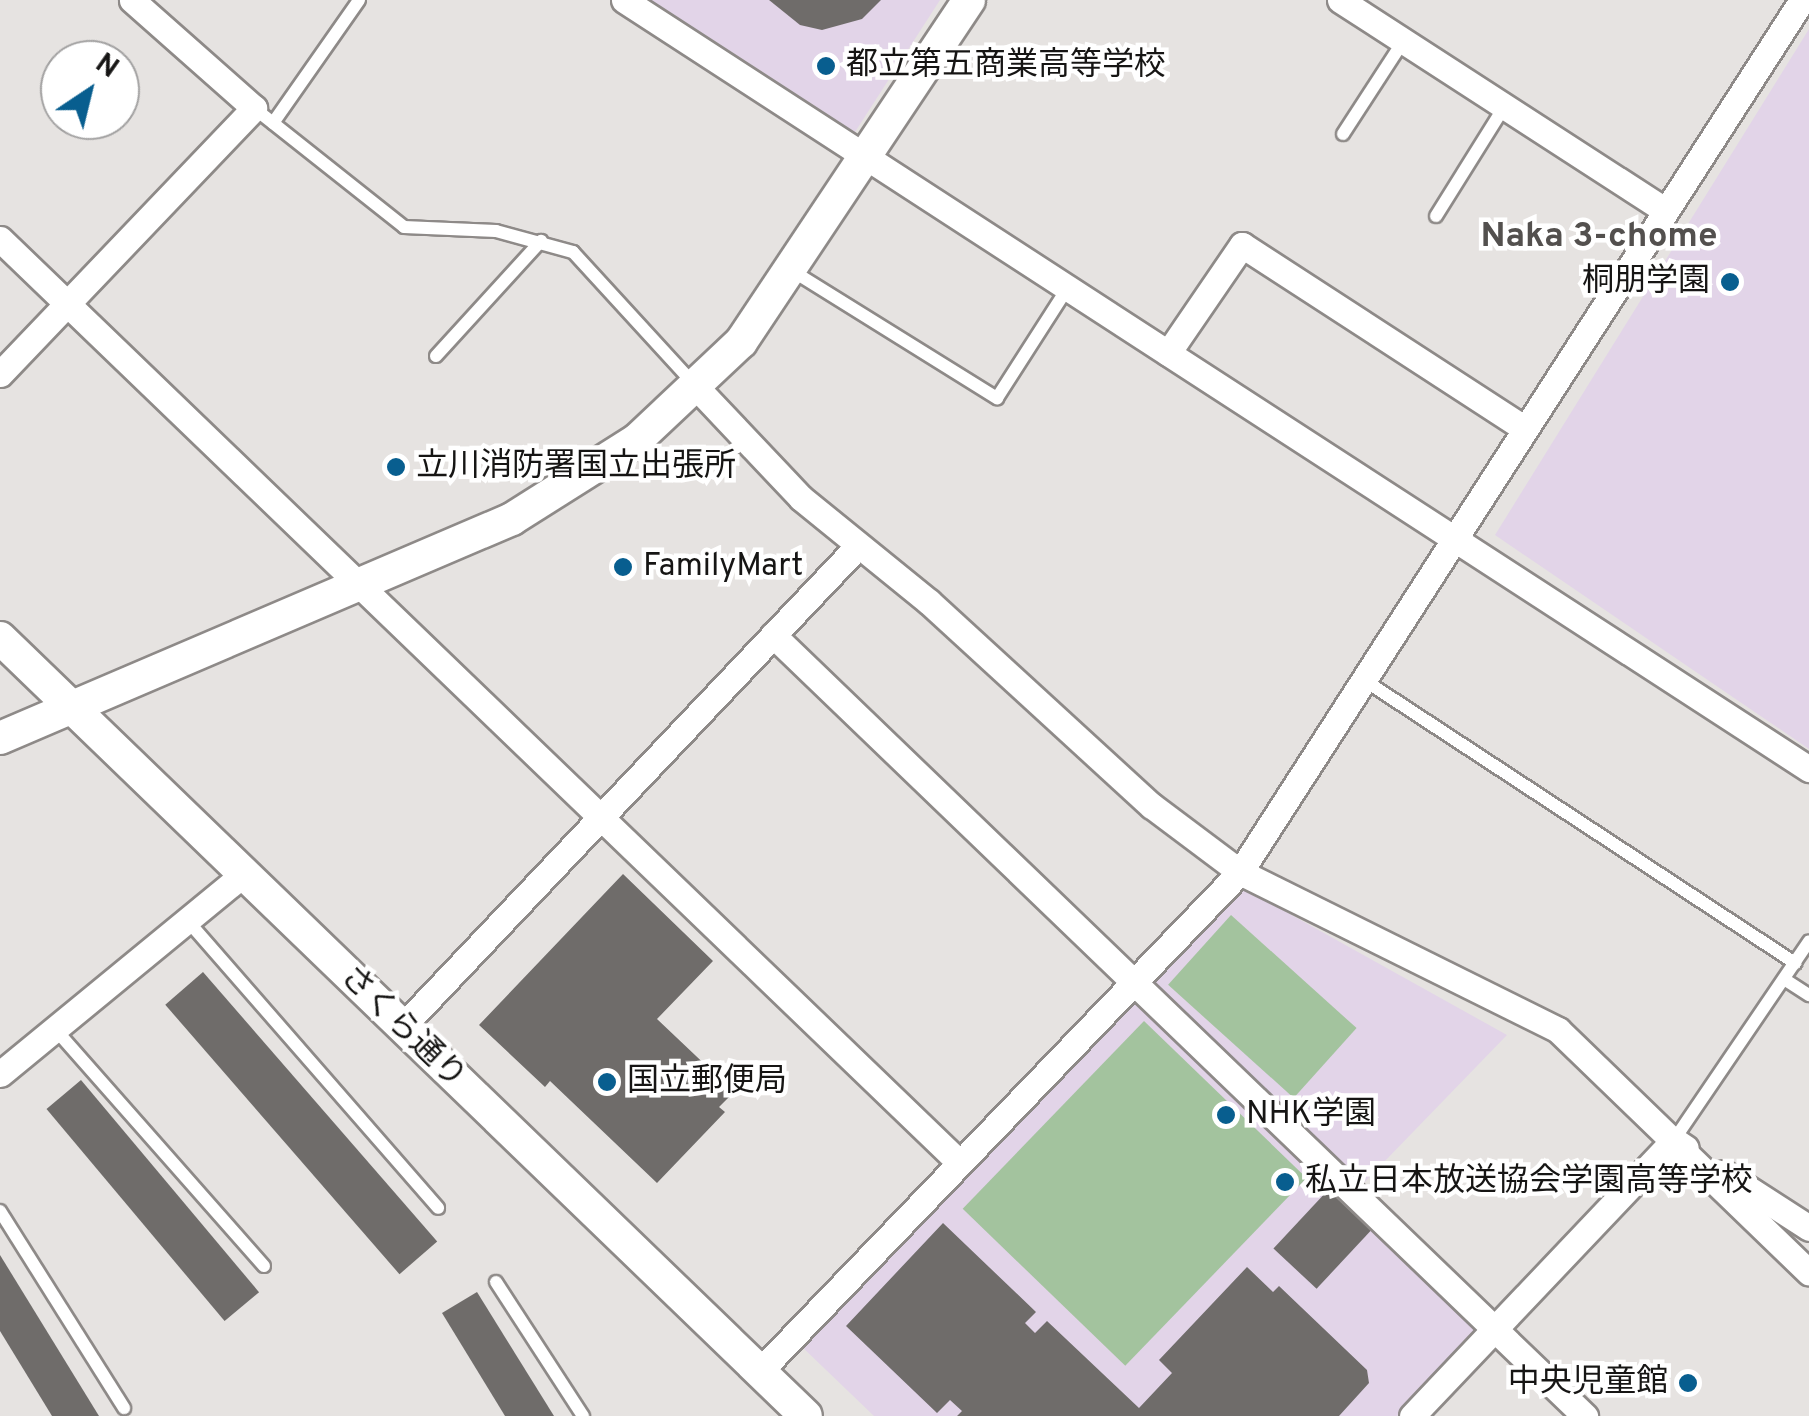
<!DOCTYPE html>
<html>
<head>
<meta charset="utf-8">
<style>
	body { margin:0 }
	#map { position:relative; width:1809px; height:1416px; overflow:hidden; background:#e6e3e1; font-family:Overpass,"Noto Sans JP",sans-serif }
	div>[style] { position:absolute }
	.education>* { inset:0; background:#e2d4e8 }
	.green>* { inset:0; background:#a3c39e; transform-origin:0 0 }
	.building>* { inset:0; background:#6f6c6a; transform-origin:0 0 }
	.roads { filter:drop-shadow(2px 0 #8e8a88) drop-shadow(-2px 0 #8e8a88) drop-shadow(0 2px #8e8a88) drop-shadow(0 -2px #8e8a88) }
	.service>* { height:12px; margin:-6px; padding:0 6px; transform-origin:6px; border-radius:6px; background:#fff }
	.minor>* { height:25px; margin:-12.5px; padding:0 12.5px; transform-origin:12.5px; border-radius:12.5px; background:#fff }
	.tertiary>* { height:32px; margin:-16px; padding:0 16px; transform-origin:16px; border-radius:16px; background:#fff }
	.dots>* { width:28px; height:28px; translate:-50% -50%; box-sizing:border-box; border:5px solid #fff; border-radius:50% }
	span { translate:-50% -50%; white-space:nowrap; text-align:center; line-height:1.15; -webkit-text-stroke:9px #fff; paint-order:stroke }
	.poi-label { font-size:32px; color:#161514 }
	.left { translate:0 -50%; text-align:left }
	.right { translate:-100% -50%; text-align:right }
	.street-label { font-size:32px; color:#161514 }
	.neighbourhood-label { font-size:35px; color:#53504e; font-weight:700 }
	.north { position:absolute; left:40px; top:40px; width:100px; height:100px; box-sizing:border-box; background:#fff; border:2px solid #a2a1a1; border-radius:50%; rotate:35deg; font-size:28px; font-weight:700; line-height:40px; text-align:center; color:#161514 }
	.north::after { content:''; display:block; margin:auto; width:35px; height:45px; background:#085e8f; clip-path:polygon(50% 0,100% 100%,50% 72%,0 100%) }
</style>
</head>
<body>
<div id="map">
	<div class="education">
		<i style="clip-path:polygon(651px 0,940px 0,855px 132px)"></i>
		<i style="clip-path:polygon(1809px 29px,1809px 749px,1495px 535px)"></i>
		<i style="clip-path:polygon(1243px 888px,1507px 1035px,1352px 1195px,1486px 1326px,1397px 1416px,874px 1416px,799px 1344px)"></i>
	</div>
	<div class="green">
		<i style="left:1231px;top:915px;width:169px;height:94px;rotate:42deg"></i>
		<i style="left:1144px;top:1021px;width:226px;height:261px;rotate:44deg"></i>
	</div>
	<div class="building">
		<i style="clip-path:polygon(769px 0,881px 0,862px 19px,822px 30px,800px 25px)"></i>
		<i style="clip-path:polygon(623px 874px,713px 961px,657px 1019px,734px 1092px,719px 1107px,725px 1112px,657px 1183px,550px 1081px,545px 1087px,479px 1025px)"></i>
		<i style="left:203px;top:972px;width:357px;height:50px;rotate:49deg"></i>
		<i style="left:81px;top:1080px;width:277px;height:45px;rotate:50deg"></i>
		<i style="left:1328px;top:1190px;width:59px;height:80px;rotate:43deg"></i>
		<i style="clip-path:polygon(943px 1223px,1036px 1312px,1025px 1323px,1035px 1333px,1047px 1321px,1139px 1408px,1172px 1373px,1159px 1360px,1247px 1267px,1273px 1292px,1279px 1286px,1367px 1370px,1369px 1383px,1339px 1416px,957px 1416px,962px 1411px,950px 1400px,937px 1413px,846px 1326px)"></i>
		<i style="clip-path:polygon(0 1255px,99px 1416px,52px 1416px,0 1331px)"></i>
		<i style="clip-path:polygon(477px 1292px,554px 1416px,505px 1416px,442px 1313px)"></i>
	</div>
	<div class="roads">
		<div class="service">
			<i style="left:254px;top:108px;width:191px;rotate:38.4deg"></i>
			<i style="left:404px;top:227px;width:92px;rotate:2.5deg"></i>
			<i style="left:496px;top:231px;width:80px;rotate:15.3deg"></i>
			<i style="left:573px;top:252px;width:179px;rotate:47.5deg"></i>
			<i style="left:273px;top:123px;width:150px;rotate:-55deg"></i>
			<i style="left:1343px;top:134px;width:112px;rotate:-57deg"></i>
			<i style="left:1436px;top:216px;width:128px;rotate:-58deg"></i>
			<i style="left:791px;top:270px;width:243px;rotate:31.9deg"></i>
			<i style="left:997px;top:398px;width:130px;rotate:-57.3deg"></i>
			<i style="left:436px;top:356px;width:156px;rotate:-47.6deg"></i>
			<i style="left:1364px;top:680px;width:516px;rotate:33.29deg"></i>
			<i style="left:187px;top:920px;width:382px;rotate:48.9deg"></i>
			<i style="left:1784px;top:979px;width:30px;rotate:33deg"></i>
			<i style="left:55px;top:1029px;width:316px;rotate:48.6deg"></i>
			<i style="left:1674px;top:1140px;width:240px;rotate:-55.8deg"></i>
			<i style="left:0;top:1211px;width:233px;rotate:57.8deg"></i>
			<i style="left:496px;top:1282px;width:160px;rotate:57deg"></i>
		</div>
		<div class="minor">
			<i style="left:624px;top:0;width:1413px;rotate:32.98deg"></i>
			<i style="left:1340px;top:0;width:388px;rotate:32.9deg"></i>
			<i style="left:0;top:239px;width:1332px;rotate:43.91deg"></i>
			<i style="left:1168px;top:353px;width:131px;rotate:-55.6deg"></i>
			<i style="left:1242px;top:245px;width:336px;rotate:33deg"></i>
			<i style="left:0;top:374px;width:368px;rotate:-46.3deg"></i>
			<i style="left:254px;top:108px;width:163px;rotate:-138.5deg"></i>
			<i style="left:698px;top:389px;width:150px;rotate:46.6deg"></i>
			<i style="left:801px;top:498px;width:165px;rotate:39.1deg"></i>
			<i style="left:929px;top:602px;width:302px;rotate:42.5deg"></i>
			<i style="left:1152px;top:806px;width:110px;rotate:36.9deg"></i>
			<i style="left:1240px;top:872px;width:355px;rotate:26.4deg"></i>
			<i style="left:1558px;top:1030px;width:349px;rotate:44deg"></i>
			<i style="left:773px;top:635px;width:1127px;rotate:43.89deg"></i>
			<i style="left:401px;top:1028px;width:663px;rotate:-46.53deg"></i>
			<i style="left:0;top:1074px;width:313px;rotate:-39.4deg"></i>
			<i style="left:1724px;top:1173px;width:101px;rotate:32.9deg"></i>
			<i style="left:759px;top:1372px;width:694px;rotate:-46.11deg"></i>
			<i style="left:1240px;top:872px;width:1037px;rotate:-57.2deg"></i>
			<i style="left:1412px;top:1416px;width:381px;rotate:-46.5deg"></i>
			<i style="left:1674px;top:1140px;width:14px;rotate:34deg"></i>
		</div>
		<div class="tertiary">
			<i style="left:0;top:638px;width:1120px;rotate:43.99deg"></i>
			<i style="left:0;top:738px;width:557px;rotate:-23.16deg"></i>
			<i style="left:512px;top:519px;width:148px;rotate:-32.3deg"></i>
			<i style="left:637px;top:440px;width:143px;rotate:-43.3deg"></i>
			<i style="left:741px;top:342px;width:411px;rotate:-56.3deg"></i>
		</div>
	</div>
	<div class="dots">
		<i style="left:826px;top:66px;background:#085e8f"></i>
		<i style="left:1730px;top:282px;background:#085e8f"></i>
		<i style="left:396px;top:467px;background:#085e8f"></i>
		<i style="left:623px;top:567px;background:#085e8f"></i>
		<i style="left:607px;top:1082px;background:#085e8f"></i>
		<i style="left:1226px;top:1115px;background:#085e8f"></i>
		<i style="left:1285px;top:1182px;background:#085e8f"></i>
		<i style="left:1688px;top:1383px;background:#085e8f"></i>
	</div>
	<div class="poi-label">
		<span class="left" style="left:846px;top:66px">都立第五商業高等学校</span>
		<span class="right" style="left:1710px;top:282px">桐朋学園</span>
		<span class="left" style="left:416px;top:467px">立川消防署国立出張所</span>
		<span class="left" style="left:643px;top:567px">FamilyMart</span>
		<span class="left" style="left:627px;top:1082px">国立郵便局</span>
		<span class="left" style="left:1246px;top:1115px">NHK学園</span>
		<span class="left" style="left:1305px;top:1182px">私立日本放送協会学園高等学校</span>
		<span class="right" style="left:1668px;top:1383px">中央児童館</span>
	</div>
	<div class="street-label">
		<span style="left:402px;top:1028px;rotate:44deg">さくら通り</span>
	</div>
	<div class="neighbourhood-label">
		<span style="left:1599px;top:237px">Naka 3-chome</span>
	</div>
	<div class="north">N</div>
</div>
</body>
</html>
